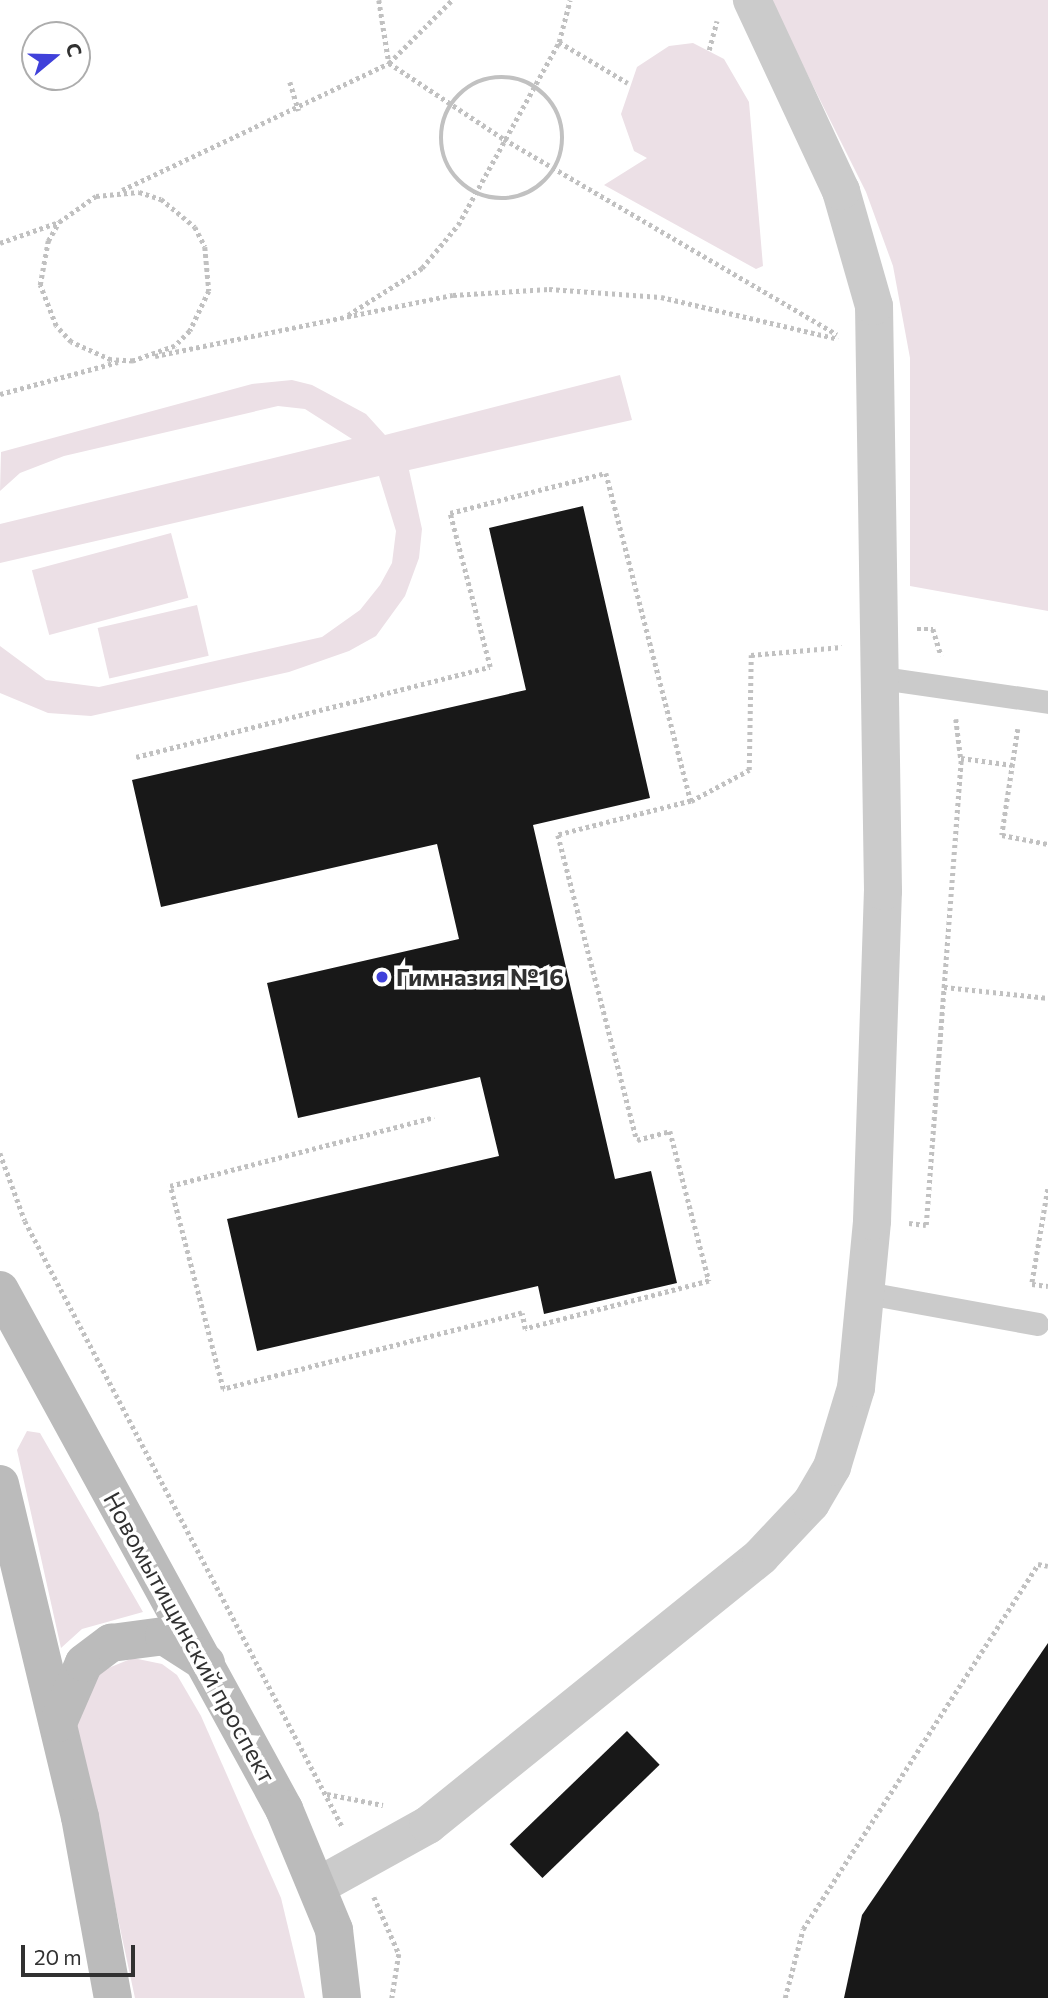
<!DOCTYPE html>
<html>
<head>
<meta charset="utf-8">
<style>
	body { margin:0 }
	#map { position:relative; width:1048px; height:1998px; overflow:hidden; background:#fff; font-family:Commissioner,sans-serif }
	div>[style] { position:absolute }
	.green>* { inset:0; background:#ece0e6; transform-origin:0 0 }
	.building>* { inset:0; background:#181818; transform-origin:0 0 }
	.path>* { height:4.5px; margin-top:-2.25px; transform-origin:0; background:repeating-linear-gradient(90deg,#c1c1c1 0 3.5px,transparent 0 7px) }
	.path>.ring { margin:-2.25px; padding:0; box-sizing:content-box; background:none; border:4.5px solid #c1c1c1; border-radius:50% }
	.service>* { height:23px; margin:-11.5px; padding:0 11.5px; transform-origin:11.5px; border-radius:11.5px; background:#cbcbcb }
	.minor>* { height:38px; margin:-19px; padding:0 19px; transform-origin:19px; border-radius:19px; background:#cbcbcb }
	.secondary>* { height:38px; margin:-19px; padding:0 19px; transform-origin:19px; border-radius:19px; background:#bbb }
	.dots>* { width:19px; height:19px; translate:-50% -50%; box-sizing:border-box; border:4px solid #fff; border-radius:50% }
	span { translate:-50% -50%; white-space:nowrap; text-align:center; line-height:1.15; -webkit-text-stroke:7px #fff; paint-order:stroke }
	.poi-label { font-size:24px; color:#313131; font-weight:700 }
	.left { translate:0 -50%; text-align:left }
	.street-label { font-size:24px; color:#313131 }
	.north { position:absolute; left:21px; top:21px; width:70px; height:70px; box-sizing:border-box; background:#fff; border:2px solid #adadad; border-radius:50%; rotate:71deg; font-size:19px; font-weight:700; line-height:28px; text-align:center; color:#313131 }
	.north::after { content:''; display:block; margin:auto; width:24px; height:32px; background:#4041da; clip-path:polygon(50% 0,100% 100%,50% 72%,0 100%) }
	.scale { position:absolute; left:21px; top:1945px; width:114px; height:32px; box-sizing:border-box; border:4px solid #313131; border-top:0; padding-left:9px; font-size:21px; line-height:24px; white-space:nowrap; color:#313131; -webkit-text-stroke:5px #fff; paint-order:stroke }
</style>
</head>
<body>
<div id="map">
	<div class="green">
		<i style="clip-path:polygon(770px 0,1048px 0,1048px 611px,910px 586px,910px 358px,893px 266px,866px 192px)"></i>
		<i style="clip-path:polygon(693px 43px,724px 59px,749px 102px,763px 266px,756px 269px,604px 185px,647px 158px,634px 151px,621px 114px,637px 67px,669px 46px)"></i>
		<i style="clip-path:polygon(620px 375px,632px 420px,409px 470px,422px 529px,419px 558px,405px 596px,376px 636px,349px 651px,289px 672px,91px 716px,48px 713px,0 693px,0 646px,46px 680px,99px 687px,322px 637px,360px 610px,380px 585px,392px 563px,396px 531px,379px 476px,0 563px,0 524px,352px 439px,305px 409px,278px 406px,64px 456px,20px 473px,0 491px,1px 452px,252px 384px,292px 380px,312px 385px,366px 414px,385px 435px)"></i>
		<i style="left:171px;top:533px;width:67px;height:144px;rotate:75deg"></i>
		<i style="left:197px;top:605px;width:52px;height:102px;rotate:77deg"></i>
		<i style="clip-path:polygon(27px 1431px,40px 1433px,143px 1612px,82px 1629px,61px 1648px,17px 1450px)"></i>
		<i style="clip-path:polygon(133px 1658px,162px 1664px,177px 1675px,201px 1716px,281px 1898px,305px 1998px,135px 1998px,77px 1727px,79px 1708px,101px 1671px)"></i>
	</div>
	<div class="building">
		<i style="clip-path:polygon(583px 506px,650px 798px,533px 825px,615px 1179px,651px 1171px,677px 1283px,544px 1314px,538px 1286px,257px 1351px,227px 1219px,499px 1156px,480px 1077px,298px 1118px,267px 983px,459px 939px,437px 844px,161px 907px,132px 780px,526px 690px,489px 528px)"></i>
		<i style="clip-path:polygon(1048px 1643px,1048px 1998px,844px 1998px,862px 1915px)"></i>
		<i style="left:627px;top:1731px;width:47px;height:163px;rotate:46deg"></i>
	</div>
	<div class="path">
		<i style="left:379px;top:0;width:64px;rotate:81deg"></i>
		<i style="left:389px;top:63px;width:138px;rotate:33.5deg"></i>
		<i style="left:504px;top:139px;width:386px;rotate:30.4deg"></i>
		<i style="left:559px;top:42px;width:80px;rotate:30.7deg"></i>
		<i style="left:709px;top:50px;width:30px;rotate:-75deg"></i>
		<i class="ring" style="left:441px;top:77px;width:117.5px;height:117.5px"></i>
		<i style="left:290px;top:82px;width:30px;rotate:73deg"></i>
		<i style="left:122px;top:190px;width:296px;rotate:-25.4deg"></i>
		<i style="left:389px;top:63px;width:89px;rotate:-45deg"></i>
		<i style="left:0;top:243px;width:63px;rotate:-19.6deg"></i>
		<i style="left:59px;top:222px;width:45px;rotate:-35.1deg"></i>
		<i style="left:96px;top:196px;width:43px;rotate:-5.3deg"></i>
		<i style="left:139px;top:192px;width:23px;rotate:18deg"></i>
		<i style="left:161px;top:199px;width:44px;rotate:39.5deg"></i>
		<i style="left:195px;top:227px;width:22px;rotate:63deg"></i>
		<i style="left:205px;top:247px;width:44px;rotate:84.8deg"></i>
		<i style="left:209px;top:291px;width:44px;rotate:115.4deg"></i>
		<i style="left:190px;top:331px;width:21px;rotate:135deg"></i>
		<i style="left:175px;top:346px;width:45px;rotate:160.3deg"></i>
		<i style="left:133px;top:361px;width:22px;rotate:-177deg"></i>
		<i style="left:111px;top:360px;width:44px;rotate:-155.8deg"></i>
		<i style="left:71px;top:342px;width:22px;rotate:-133deg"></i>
		<i style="left:56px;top:326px;width:44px;rotate:-111.3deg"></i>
		<i style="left:40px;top:285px;width:45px;rotate:-79.7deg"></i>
		<i style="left:48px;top:241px;width:22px;rotate:-60deg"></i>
		<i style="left:348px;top:315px;width:88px;rotate:-32.4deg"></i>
		<i style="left:422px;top:268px;width:56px;rotate:-50.1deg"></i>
		<i style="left:458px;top:225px;width:209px;rotate:-61.1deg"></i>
		<i style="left:559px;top:42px;width:43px;rotate:-75.3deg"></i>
		<i style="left:155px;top:356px;width:304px;rotate:-11.6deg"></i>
		<i style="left:453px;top:295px;width:96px;rotate:-3.6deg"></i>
		<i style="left:549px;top:289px;width:112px;rotate:4.1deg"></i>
		<i style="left:661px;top:297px;width:182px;rotate:13.3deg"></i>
		<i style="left:0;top:394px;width:122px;rotate:-15.2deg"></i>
		<i style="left:917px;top:629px;width:16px"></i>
		<i style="left:933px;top:629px;width:28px;rotate:73deg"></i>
		<i style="left:956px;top:719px;width:39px;rotate:83deg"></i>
		<i style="left:1018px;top:729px;width:107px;rotate:98.6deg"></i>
		<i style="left:1002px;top:835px;width:47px;rotate:11.1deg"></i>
		<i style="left:136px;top:757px;width:365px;rotate:-14.3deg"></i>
		<i style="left:490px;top:667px;width:159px;rotate:-104.6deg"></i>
		<i style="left:450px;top:513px;width:161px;rotate:-14.4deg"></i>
		<i style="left:606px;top:473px;width:339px;rotate:75.5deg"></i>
		<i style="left:691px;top:801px;width:137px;rotate:165.7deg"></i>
		<i style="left:558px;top:835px;width:315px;rotate:75.5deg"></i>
		<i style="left:637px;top:1140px;width:34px;rotate:-15deg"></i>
		<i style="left:670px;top:1131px;width:155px;rotate:75.4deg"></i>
		<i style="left:709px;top:1281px;width:190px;rotate:165.4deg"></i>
		<i style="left:525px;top:1329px;width:16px;rotate:-101deg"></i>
		<i style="left:522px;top:1313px;width:309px;rotate:165.7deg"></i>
		<i style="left:223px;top:1389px;width:210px;rotate:-104.6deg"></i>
		<i style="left:170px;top:1186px;width:273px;rotate:-14.6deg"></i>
		<i style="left:691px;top:801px;width:66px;rotate:-28.1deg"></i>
		<i style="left:749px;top:770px;width:115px;rotate:-89deg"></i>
		<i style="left:751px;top:655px;width:91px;rotate:-5deg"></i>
		<i style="left:944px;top:987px;width:105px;rotate:6deg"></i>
		<i style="left:0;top:1153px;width:72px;rotate:69.8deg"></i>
		<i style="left:25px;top:1221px;width:685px;rotate:62.35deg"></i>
		<i style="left:1048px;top:1189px;width:96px;rotate:99.6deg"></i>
		<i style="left:1032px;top:1284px;width:16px;rotate:7deg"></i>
		<i style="left:909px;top:1223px;width:17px;rotate:7deg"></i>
		<i style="left:926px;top:1225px;width:468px;rotate:-85.7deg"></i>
		<i style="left:961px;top:758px;width:52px;rotate:7.7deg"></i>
		<i style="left:327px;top:1794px;width:57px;rotate:11.1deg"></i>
		<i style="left:374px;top:1897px;width:62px;rotate:66.3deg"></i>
		<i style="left:399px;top:1954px;width:45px;rotate:99deg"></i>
		<i style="left:785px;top:1998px;width:71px;rotate:-75.4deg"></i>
		<i style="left:803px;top:1929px;width:434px;rotate:-57.2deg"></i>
		<i style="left:1038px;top:1564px;width:10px;rotate:11deg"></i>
	</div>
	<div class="service">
		<i style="left:882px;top:678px;width:168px;rotate:8.2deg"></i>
		<i style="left:867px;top:1293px;width:173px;rotate:10.3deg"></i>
	</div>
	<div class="minor">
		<i style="left:318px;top:1886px;width:126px;rotate:-29deg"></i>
		<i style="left:428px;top:1825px;width:428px;rotate:-38.9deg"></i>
		<i style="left:761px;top:1556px;width:73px;rotate:-46.7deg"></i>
		<i style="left:811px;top:1503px;width:42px;rotate:-59.7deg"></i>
		<i style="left:832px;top:1467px;width:83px;rotate:-73.1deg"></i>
		<i style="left:856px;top:1388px;width:168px;rotate:-84.5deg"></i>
		<i style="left:872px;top:1221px;width:330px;rotate:-88.1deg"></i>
		<i style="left:883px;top:891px;width:585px;rotate:-90.88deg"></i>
		<i style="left:874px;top:306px;width:120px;rotate:-106deg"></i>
		<i style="left:841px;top:191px;width:211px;rotate:-115deg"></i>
	</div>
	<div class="secondary">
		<i style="left:0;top:1290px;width:592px;rotate:61.31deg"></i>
		<i style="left:284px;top:1809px;width:131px;rotate:67.5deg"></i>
		<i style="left:334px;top:1930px;width:68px;rotate:83.3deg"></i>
		<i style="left:0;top:1484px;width:342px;rotate:76.5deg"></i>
		<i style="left:80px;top:1817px;width:184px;rotate:79.7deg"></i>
		<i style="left:58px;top:1723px;width:65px;rotate:-66.6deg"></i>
		<i style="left:84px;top:1663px;width:34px;rotate:-37deg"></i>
		<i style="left:111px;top:1643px;width:53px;rotate:-7.5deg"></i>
		<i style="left:164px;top:1636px;width:50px;rotate:32.7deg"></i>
	</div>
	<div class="dots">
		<i style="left:382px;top:977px;background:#4041da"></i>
	</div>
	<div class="poi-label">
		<span class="left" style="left:396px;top:977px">Гимназия №16</span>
	</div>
	<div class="street-label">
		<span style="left:190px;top:1637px;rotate:61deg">Новомытищинский проспект</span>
	</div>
	<div class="north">С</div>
	<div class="scale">20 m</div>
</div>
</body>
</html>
